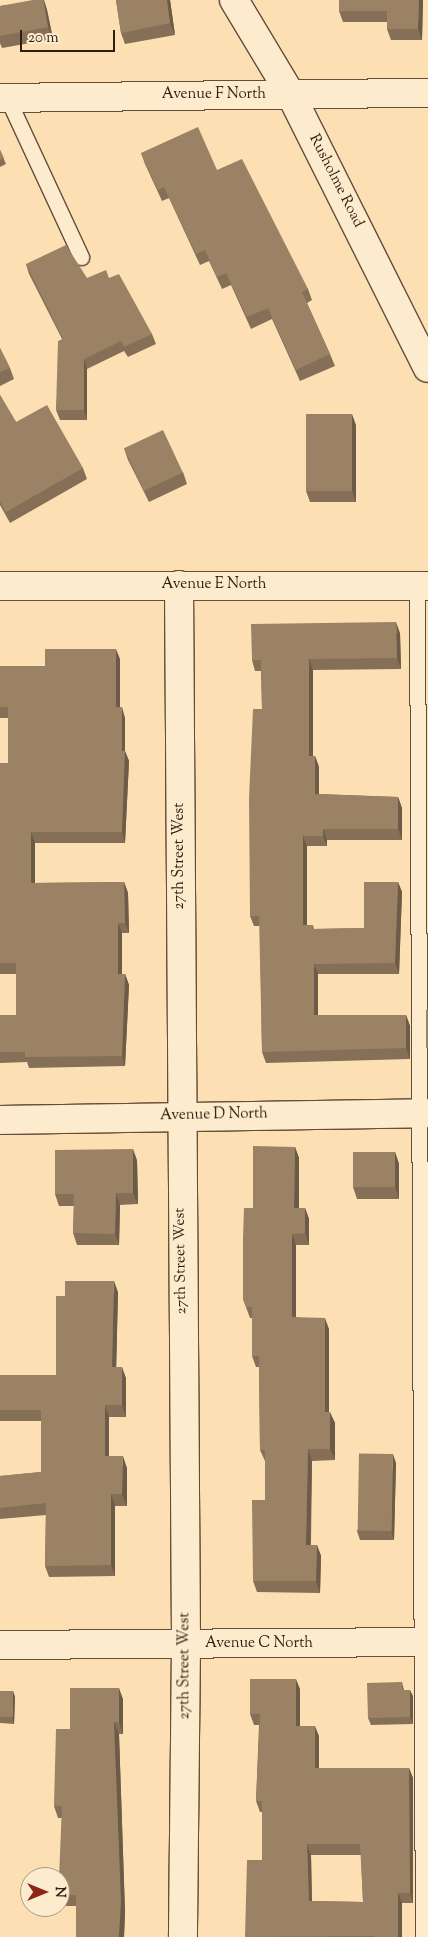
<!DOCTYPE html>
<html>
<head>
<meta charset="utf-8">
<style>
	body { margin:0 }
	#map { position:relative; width:428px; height:1937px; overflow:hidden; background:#fce0b4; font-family:"Sorts Mill Goudy",serif }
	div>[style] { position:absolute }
	.roads { filter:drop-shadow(1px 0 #644e38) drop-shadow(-1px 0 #644e38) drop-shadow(0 1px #644e38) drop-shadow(0 -1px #644e38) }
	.service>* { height:15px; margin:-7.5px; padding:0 7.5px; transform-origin:7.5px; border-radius:7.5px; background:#fdebce }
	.minor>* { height:28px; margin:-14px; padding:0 14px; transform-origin:14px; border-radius:14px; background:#fdebce }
	.wall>* { inset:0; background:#857057 }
	.shaded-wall>* { inset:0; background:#6c5b47 }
	.building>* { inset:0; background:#9b8265; transform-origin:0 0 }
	span { translate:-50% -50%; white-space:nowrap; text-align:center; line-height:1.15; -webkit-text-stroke:4.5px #fdebce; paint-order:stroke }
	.street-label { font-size:15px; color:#311d0f }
	.north { position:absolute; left:20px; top:1867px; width:50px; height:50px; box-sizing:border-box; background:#fdebce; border:1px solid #ab9982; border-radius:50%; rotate:90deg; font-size:14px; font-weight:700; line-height:20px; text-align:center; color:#311d0f }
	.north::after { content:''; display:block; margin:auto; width:18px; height:22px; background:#8f2418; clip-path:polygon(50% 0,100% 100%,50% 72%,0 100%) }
	.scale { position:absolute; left:20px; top:30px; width:95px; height:22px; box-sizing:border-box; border:2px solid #311d0f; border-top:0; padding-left:6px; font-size:15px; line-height:18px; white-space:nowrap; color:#311d0f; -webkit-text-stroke:4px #fdebce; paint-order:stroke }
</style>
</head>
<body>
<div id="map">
	<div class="roads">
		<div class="service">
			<i style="left:5px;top:93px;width:181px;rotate:65.1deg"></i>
			<i style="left:417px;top:586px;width:1351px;rotate:89.75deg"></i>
		</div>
		<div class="minor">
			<i style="left:234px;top:0;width:111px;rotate:59deg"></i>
			<i style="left:291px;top:95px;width:305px;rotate:63.4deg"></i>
			<i style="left:0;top:98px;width:428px;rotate:-0.7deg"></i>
			<i style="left:179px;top:585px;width:1059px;rotate:89.62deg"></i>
			<i style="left:186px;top:1644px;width:293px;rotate:90.6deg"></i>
			<i style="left:0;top:586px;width:428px"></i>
			<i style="left:0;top:1120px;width:428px;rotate:-0.9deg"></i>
			<i style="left:0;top:1645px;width:428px;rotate:-0.4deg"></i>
		</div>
	</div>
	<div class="wall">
		<i style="clip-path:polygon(44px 0,47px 10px,53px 39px,2px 48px,0 43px,0 6px)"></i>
		<i style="clip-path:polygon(116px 0,170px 0,175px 35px,125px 44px,121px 33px)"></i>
		<i style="clip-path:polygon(339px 0,423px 0,422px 40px,391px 40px,387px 29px,387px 22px,343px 22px,339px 11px)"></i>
		<i style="clip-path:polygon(0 150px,6px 164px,0 167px)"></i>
		<i style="clip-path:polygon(141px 153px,217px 170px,308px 289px,312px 300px,307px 303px,330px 354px,335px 366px,300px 381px,272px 319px,251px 329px,231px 285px,222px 289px,209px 261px,200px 265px,169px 198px,162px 201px,145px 164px)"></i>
		<i style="clip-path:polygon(26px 264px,87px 278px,109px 278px,152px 334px,156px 344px,128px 357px,124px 351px,87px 369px,87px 420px,60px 420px,56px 410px,62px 339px,29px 274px)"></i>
		<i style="clip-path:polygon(0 348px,10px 368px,14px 379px,0 386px)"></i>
		<i style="clip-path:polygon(0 395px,16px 422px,83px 468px,87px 479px,10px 523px,0 505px)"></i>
		<i style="clip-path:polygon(356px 425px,356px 502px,310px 502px,306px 491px)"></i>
		<i style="clip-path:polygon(124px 448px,183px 472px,187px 484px,149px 502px,128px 460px)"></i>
		<i style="clip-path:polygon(400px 633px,401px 669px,313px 670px,313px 756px,315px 756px,319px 767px,319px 794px,398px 797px,402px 808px,402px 840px,327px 840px,327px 846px,307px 846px,307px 925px,313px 925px,314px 929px,364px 928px,398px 882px,402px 892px,399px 974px,318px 974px,318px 1015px,406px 1015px,410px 1026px,410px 1059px,266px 1063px,262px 1052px,260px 926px,254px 926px,250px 916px,262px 709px,261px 671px,255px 671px,252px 660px)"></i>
		<i style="clip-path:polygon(120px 659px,120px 707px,125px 718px,125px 751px,129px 761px,125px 843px,35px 843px,35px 883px,124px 882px,128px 893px,129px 933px,122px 933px,122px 974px,125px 974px,129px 985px,125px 1066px,29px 1068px,27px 1062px,0 1063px,0 1015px,16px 1015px,16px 974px,0 974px,0 763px,8px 763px,8px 718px,0 718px,0 666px,45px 666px)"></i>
		<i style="clip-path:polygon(295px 1147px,299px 1158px,299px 1208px,305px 1208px,309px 1219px,309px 1245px,296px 1245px,296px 1317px,329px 1329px,329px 1412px,335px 1423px,335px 1460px,312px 1461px,311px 1545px,317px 1545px,321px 1556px,320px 1593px,257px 1592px,253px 1581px,265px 1500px,265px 1461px,260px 1450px,259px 1367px,256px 1367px,252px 1356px,252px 1318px,250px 1318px,243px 1299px,253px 1208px)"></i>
		<i style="clip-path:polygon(395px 1152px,399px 1164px,399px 1199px,357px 1199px,353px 1187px)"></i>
		<i style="clip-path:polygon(137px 1160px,138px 1204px,120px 1205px,119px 1245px,77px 1245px,73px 1233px,74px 1206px,59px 1206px,55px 1194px)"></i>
		<i style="clip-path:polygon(118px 1292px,116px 1367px,126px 1378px,126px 1417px,109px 1417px,109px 1456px,127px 1468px,127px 1506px,115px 1506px,115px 1576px,49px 1577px,45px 1566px,46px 1515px,0 1519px,0 1476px,41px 1472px,41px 1421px,0 1421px,0 1375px,56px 1375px,65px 1296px)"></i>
		<i style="clip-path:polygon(396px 1463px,394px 1540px,360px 1540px,357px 1531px)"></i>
		<i style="clip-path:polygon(402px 1682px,404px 1690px,413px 1696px,413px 1724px,371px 1725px,368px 1718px)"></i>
		<i style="clip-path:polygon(evenodd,300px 1689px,300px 1726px,319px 1736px,319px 1768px,409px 1768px,413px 1778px,413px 1903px,402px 1903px,402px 1937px,245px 1937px,262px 1860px,262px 1812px,260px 1812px,256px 1801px,259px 1725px,254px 1725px,250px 1714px,300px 1689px,311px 1855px,361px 1855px,363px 1902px,312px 1901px,311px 1855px)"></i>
		<i style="clip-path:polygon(0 1691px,13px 1691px,15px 1697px,14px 1724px,0 1723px)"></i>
		<i style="clip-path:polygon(123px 1699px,123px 1734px,119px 1734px,125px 1912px,124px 1937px,76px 1937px,76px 1906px,63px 1906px,60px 1899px,62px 1818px,58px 1818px,54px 1806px,70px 1729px)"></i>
	</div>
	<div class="shaded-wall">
		<i style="clip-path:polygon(44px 0,47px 10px,53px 39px,48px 27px)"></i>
		<i style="clip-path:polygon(167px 0,170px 0,175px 35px,170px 23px)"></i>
		<i style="clip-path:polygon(419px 0,423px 0,422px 40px,418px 29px)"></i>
		<i style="clip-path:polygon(84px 359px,87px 369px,87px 420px,84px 410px)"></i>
		<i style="clip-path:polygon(352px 414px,356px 425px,356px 502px,352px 491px)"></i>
		<i style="clip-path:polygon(396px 622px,400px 633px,401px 669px,397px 658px)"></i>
		<i style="clip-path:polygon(116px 649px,120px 659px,120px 718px,116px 707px)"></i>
		<i style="clip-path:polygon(309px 659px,313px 670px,313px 767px,309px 756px)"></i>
		<i style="clip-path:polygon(122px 707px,125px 718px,125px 751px,129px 761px,125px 843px,122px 832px)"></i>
		<i style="clip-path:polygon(315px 756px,319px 767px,319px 804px,315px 794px)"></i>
		<i style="clip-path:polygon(398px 797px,402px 808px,402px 840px,398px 829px)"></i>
		<i style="clip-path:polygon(323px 829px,327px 840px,327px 846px,323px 836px)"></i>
		<i style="clip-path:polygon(31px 832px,35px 843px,35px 894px,31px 883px)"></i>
		<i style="clip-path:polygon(303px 836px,307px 846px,307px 935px,303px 925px)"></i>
		<i style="clip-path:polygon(124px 882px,128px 893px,129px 933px,125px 923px)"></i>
		<i style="clip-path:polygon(398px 882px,402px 892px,399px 974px,395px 963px)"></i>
		<i style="clip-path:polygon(118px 923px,122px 933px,122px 985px,118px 974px)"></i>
		<i style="clip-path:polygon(314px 964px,318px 974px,318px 1026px,314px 1015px)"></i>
		<i style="clip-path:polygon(125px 974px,129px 985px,125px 1066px,122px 1056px)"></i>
		<i style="clip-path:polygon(406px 1015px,410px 1026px,410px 1059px,406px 1048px)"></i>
		<i style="clip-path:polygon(295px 1147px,299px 1158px,299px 1219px,294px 1208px)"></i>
		<i style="clip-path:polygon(133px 1149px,137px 1160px,138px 1204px,133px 1193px)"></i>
		<i style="clip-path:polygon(395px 1152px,399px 1164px,399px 1199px,395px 1187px)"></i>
		<i style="clip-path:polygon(116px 1193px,120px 1205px,119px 1245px,115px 1234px)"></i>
		<i style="clip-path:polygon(305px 1208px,309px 1219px,309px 1245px,305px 1233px)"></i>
		<i style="clip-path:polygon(292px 1234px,296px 1245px,296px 1329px,292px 1317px)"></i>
		<i style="clip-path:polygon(114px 1281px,118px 1292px,116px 1378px,112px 1367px)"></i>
		<i style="clip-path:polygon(325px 1318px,329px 1329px,329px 1423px,325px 1412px)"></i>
		<i style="clip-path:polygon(122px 1367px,126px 1378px,126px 1417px,122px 1405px)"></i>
		<i style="clip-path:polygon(105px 1405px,109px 1417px,109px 1468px,105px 1456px)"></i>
		<i style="clip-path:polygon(330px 1412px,335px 1423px,335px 1460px,330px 1449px)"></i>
		<i style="clip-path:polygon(308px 1449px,312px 1461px,310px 1556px,306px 1545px)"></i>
		<i style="clip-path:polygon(393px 1454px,396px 1463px,394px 1540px,391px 1531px)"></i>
		<i style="clip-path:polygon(123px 1456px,127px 1468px,127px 1506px,122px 1494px)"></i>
		<i style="clip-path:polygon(111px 1494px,115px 1506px,115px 1576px,111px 1565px)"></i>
		<i style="clip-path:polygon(317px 1545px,321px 1556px,320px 1593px,316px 1581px)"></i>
		<i style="clip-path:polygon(296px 1679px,300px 1689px,300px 1736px,296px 1726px)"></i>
		<i style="clip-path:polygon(119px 1688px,123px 1699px,123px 1734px,119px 1722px)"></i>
		<i style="clip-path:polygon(410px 1690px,413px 1696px,413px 1724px,410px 1717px)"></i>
		<i style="clip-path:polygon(13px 1691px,15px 1697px,14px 1724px,12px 1717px)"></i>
		<i style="clip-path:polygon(114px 1722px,119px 1734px,125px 1912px,124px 1937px,119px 1937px)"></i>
		<i style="clip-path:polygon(315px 1726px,319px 1736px,319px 1778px,315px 1768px)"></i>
		<i style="clip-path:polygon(409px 1768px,413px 1778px,413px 1903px,410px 1893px)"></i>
		<i style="clip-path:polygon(307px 1844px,311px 1855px,312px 1911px,309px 1901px)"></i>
		<i style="clip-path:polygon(398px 1893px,402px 1903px,402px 1937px,398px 1937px)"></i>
	</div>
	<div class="building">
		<i style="clip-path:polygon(33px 0,43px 0,48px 27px,0 36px,0 6px)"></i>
		<i style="clip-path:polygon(116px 0,167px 0,170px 23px,121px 33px)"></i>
		<i style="clip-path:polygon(339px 0,419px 0,418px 29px,387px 29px,387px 11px,339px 11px)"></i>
		<i style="clip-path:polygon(198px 127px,217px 170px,242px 159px,308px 289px,302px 292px,330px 354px,296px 370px,268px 308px,247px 317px,226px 273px,217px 277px,205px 250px,196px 254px,164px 187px,158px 190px,141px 153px)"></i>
		<i style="clip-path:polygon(0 150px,4px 158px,0 160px)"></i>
		<i style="clip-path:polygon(66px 245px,87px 278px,106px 270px,109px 278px,119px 274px,152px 334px,124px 347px,121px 341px,84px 359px,84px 410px,56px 410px,58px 341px,63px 339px,26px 264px)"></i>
		<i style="clip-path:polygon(0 348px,10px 368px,0 372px)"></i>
		<i style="clip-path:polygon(0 395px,16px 422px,47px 405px,83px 468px,6px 512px,0 501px)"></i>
		<i style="left:306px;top:414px;width:46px;height:77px"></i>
		<i style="left:163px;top:430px;width:47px;height:43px;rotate:65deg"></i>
		<i style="clip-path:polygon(396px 622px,397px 658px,309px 659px,309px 756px,315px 756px,315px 794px,398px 797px,398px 829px,323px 829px,323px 836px,303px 836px,303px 925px,313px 925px,313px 929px,364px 928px,364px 882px,398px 882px,395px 963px,314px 964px,314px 1015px,406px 1015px,406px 1048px,262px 1052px,259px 916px,250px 916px,249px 798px,253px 709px,262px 709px,261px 660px,252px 660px,251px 624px)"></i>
		<i style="clip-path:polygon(45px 649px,116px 649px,116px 707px,122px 707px,122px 751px,125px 751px,122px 832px,31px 832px,31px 883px,124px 882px,125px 923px,118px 923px,118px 974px,125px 974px,122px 1056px,25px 1057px,25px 1052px,0 1052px,0 1015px,16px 1015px,16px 963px,0 963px,0 763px,8px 763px,8px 707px,0 707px,0 666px,45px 666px)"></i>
		<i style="left:426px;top:1010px;width:2px;height:38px"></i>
		<i style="clip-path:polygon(253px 1146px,295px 1147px,294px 1208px,305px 1208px,305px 1233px,292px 1234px,292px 1317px,325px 1318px,325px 1412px,330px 1412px,330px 1449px,308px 1449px,306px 1545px,317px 1545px,316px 1581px,253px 1581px,252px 1500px,265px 1500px,265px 1450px,260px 1450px,259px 1356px,252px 1356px,252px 1307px,246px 1307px,243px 1299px,243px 1237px,244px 1208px,253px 1208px)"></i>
		<i style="clip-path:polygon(133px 1149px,133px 1193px,116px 1193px,115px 1234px,73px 1233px,74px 1194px,55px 1194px,55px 1150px)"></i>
		<i style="left:353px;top:1152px;width:42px;height:35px"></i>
		<i style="clip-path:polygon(65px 1281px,114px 1281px,112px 1367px,122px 1367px,122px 1405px,105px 1405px,105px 1456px,123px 1456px,122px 1494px,111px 1494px,111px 1565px,45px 1566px,46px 1503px,0 1508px,0 1476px,41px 1472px,41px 1410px,0 1410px,0 1375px,56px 1375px,56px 1296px,65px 1296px)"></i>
		<i style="left:393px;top:1454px;width:77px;height:34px;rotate:91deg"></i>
		<i style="clip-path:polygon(evenodd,250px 1679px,296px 1679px,296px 1726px,315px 1726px,315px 1768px,409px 1768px,410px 1893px,398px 1893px,398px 1937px,374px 1937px,374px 1936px,245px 1937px,247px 1860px,262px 1860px,262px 1801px,256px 1801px,260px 1714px,250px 1714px,250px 1679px,307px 1844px,360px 1844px,363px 1902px,309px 1901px,307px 1844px)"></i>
		<i style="clip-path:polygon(402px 1682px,402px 1690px,410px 1690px,410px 1717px,368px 1718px,367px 1683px)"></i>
		<i style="clip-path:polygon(70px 1688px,119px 1688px,119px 1722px,114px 1722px,121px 1901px,119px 1937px,76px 1937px,76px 1895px,60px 1895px,60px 1877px,59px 1877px,62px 1806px,54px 1806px,56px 1729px,70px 1729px)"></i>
		<i style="left:0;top:1691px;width:13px;height:26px"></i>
	</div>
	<div class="street-label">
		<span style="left:214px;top:95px">Avenue F North</span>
		<span style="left:336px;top:181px;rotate:63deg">Rusholme Road</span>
		<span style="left:214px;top:585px">Avenue E North</span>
		<span style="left:180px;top:856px;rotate:-90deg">27th Street West</span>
		<span style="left:214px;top:1115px;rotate:-1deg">Avenue D North</span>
		<span style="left:181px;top:1261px;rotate:-91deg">27th Street West</span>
		<span style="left:259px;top:1644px">Avenue C North</span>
		<span style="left:185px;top:1666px;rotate:-90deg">27th Street West</span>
	</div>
	<div class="north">N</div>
	<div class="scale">20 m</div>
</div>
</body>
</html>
